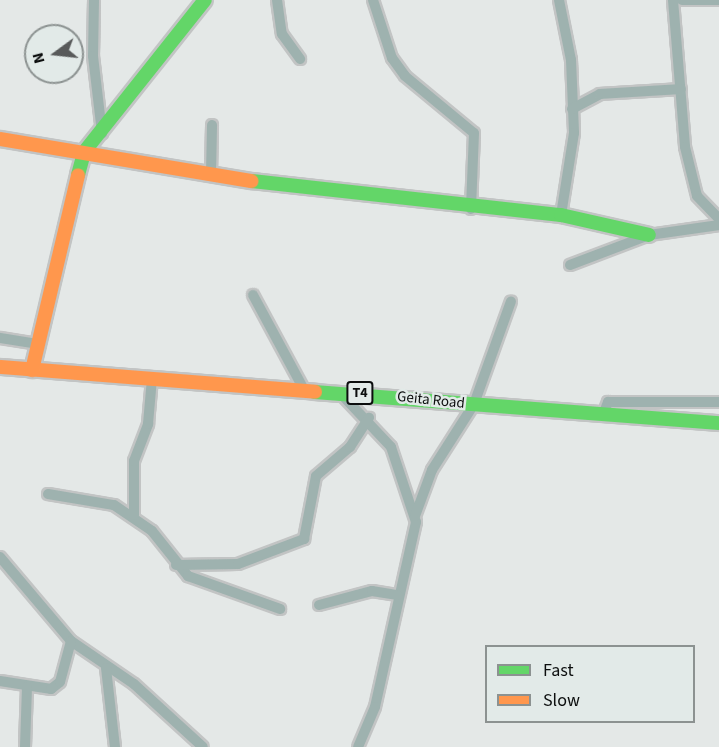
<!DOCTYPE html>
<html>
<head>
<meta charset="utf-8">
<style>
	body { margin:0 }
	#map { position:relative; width:719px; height:747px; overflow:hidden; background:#e4e8e7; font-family:"Source Sans 3",sans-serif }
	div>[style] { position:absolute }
	.roads { filter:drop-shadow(2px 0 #c2c4c4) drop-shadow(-2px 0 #c2c4c4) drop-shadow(0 2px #c2c4c4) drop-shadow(0 -2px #c2c4c4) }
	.street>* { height:10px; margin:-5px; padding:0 5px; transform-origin:5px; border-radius:5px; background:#9eb2af }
	.fast>* { height:14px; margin:-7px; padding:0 7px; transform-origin:7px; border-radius:7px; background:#63d668 }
	.slow>* { height:14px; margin:-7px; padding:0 7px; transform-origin:7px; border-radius:7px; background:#ff974d }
	span { translate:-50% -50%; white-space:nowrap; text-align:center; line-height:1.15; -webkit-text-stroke:5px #e2eae8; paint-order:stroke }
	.shield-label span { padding:2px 4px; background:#e2eae8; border:2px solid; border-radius:4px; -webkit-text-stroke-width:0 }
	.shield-label { font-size:14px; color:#0c0e0e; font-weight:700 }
	.street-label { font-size:15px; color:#0c0e0e }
	.legend { position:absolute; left:485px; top:645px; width:210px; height:78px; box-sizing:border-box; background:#e2eae8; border:2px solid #8c9291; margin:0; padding:8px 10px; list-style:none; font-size:18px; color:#0c0e0e }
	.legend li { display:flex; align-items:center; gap:12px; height:30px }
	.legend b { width:30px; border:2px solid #8c9291 }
	.north { position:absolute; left:24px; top:24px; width:60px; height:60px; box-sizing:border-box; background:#e2eae8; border:2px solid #8c9291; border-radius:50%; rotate:255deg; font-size:16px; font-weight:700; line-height:24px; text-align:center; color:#0c0e0e }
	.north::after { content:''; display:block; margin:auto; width:21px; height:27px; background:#585a5a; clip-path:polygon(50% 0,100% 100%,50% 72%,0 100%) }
</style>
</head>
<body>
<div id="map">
	<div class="roads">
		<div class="street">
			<i style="left:94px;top:0;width:56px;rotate:91deg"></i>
			<i style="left:93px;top:56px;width:78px;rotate:83.3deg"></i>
			<i style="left:277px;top:0;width:34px;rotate:82deg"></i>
			<i style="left:282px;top:34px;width:31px;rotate:54deg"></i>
			<i style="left:373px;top:0;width:61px;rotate:71.9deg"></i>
			<i style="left:392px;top:58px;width:22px;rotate:54deg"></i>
			<i style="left:405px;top:76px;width:89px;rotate:39.6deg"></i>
			<i style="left:474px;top:133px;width:76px;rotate:92.3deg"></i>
			<i style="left:559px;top:0;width:61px;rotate:78.7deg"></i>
			<i style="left:571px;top:60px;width:73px;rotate:87.6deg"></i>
			<i style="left:574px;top:133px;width:83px;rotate:99deg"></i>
			<i style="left:673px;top:0;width:147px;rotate:85.3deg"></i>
			<i style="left:685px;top:147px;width:50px;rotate:76.2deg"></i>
			<i style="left:697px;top:196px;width:32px;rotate:46deg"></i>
			<i style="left:682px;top:0;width:37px"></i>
			<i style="left:572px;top:109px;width:32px;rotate:-28deg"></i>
			<i style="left:600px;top:94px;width:81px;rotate:-3.5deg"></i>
			<i style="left:211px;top:174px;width:49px;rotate:-88.8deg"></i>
			<i style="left:570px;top:265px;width:85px;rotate:-20.8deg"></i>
			<i style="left:649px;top:235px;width:71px;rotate:-8.1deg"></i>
			<i style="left:253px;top:295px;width:106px;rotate:61.7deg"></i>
			<i style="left:0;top:338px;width:39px;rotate:9deg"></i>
			<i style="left:343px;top:396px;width:70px;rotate:46.7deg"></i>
			<i style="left:391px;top:447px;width:79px;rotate:71.6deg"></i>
			<i style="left:416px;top:522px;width:189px;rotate:102.5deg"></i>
			<i style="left:375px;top:707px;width:43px;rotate:113deg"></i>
			<i style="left:604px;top:412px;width:11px;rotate:-68deg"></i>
			<i style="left:608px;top:402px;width:111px"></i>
			<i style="left:48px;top:494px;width:67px;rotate:9.5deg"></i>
			<i style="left:114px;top:505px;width:46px;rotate:34.4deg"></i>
			<i style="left:152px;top:531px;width:58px;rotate:51.3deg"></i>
			<i style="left:188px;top:576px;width:98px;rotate:19.7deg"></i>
			<i style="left:134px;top:515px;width:54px;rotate:-90deg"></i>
			<i style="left:134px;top:461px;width:40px;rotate:-69deg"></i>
			<i style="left:148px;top:424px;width:46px;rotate:-85deg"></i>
			<i style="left:415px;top:516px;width:49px;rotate:-69.7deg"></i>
			<i style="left:432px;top:470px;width:78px;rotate:-57.5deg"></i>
			<i style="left:474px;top:404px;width:109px;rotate:-70.2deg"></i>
			<i style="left:0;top:557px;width:110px;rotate:49.8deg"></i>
			<i style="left:71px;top:641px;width:76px;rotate:34.3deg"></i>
			<i style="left:134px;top:684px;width:93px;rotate:42.4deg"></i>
			<i style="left:176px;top:565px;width:62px;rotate:-0.9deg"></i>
			<i style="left:238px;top:564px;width:71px;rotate:-20.7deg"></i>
			<i style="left:304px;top:539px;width:64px;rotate:-79.2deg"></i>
			<i style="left:316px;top:476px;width:45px;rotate:-40.5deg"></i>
			<i style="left:350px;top:447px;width:35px;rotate:-57deg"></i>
			<i style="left:319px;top:605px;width:55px;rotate:-14.8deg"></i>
			<i style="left:372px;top:591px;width:26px;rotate:9deg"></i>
			<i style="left:106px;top:668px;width:80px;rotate:83.5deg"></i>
			<i style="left:0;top:681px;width:52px;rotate:8.9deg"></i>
			<i style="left:51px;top:689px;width:11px;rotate:-38deg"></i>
			<i style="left:60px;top:682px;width:42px;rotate:-75deg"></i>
			<i style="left:25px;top:747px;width:60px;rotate:-88.1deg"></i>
		</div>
		<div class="fast">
			<i style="left:78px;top:175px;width:24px;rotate:-75deg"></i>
			<i style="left:84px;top:152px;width:194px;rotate:-51.5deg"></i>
			<i style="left:252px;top:181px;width:311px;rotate:6.3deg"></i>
			<i style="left:561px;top:215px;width:90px;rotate:12.8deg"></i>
			<i style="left:315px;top:392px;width:405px;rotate:4.4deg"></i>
		</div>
		<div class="slow">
			<i style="left:0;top:139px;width:255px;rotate:9.5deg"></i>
			<i style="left:0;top:367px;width:316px;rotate:4.5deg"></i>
			<i style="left:32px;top:370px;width:200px;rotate:-76.7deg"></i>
		</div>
	</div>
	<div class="shield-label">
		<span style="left:360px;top:393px">T4</span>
	</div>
	<div class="street-label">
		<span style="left:431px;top:400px;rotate:6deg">Geita Road</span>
	</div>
	<ul class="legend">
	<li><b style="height:8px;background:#63d668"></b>Fast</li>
	<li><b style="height:8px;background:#ff974d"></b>Slow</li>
	</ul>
	<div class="north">N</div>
</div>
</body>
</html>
